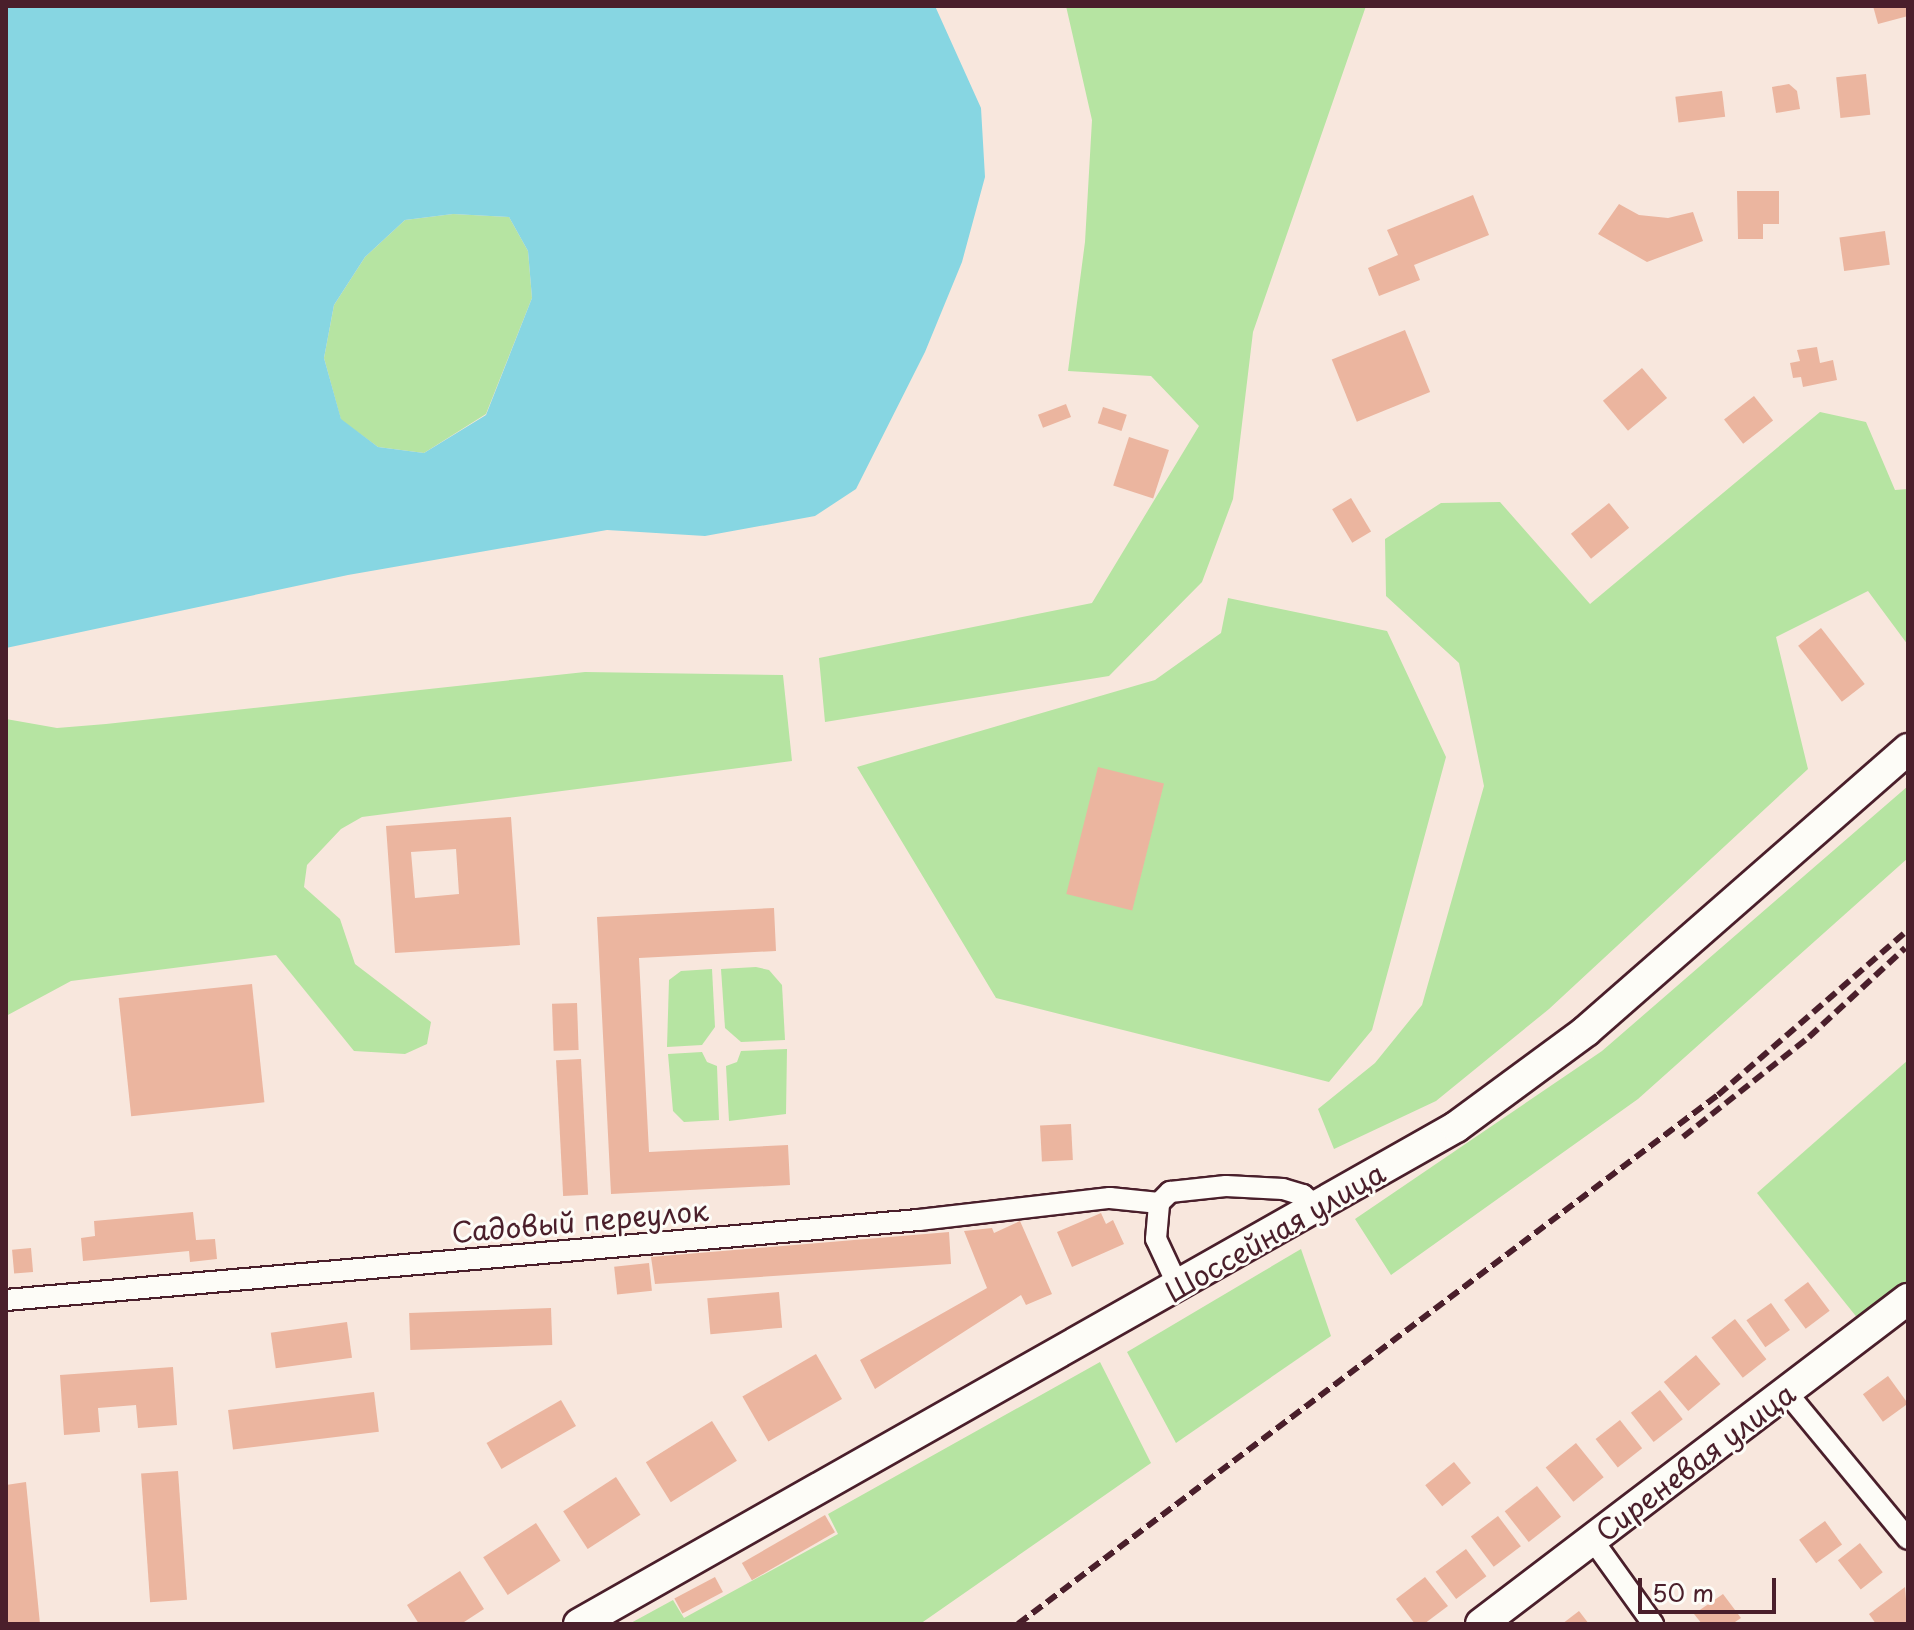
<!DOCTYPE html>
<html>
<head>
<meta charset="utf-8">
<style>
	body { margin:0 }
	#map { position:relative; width:1914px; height:1630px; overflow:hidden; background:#f8e7dd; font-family:"Playpen Sans",sans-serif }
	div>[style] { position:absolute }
	.green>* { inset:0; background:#b6e4a2 }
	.water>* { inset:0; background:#87d6e2 }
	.building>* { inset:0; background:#ebb59f; transform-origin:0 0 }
	.roads { filter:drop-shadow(2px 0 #4a1f2b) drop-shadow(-2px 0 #4a1f2b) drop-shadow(0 2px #4a1f2b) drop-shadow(0 -2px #4a1f2b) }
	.street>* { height:20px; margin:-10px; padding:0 10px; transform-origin:10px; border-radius:10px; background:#fdfcf7 }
	.secondary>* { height:30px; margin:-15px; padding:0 15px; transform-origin:15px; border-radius:15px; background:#fdfcf7 }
	.rail>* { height:6px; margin-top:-3px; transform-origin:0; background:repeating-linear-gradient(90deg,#4a1f2b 0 12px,transparent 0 18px) }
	span { translate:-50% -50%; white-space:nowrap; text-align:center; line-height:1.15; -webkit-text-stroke:6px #fdfcf7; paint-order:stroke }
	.street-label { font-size:28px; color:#4a1f2b }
	.frame { position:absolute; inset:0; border:8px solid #4a1f2b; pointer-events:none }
	.scale { position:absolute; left:1638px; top:1578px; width:138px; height:36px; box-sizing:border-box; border:4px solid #4a1f2b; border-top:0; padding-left:10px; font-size:24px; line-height:28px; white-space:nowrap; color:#4a1f2b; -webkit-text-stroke:6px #fdfcf7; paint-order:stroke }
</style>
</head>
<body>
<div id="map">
	<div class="green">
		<i style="clip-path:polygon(1066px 6px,1366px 6px,1253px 332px,1233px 499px,1202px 582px,1109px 676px,825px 722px,819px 658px,1092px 603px,1199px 426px,1151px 376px,1068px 371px,1085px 242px,1092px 120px)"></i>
		<i style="clip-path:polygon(453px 214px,509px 217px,528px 251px,532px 298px,486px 414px,424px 453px,378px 447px,341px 420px,324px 358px,334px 305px,365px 257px,405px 220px)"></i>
		<i style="clip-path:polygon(1820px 412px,1866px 422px,1895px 490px,1908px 489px,1908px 645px,1868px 591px,1776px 637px,1808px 769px,1549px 1009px,1436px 1101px,1334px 1149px,1318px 1109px,1375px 1063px,1422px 1005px,1484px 786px,1459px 663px,1386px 596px,1385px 539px,1441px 503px,1500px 502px,1590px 604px)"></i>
		<i style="clip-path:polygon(1228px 598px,1387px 631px,1446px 757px,1372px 1030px,1329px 1082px,996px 998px,857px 767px,1155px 680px,1221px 633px)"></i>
		<i style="clip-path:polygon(585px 672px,783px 675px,792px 761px,362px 817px,341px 829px,307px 865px,304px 887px,340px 919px,355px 964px,431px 1022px,427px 1044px,405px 1054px,354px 1051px,276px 955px,71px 981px,6px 1016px,6px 719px,57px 728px,106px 724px)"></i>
		<i style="clip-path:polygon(1908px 786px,1908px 858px,1638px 1099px,1391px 1275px,1355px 1219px,1602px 1051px)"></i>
		<i style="clip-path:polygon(756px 967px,769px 970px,782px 985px,785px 1040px,741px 1042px,725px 1028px,721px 969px)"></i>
		<i style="clip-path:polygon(712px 969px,715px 1027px,702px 1045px,667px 1047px,669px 980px,681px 971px)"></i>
		<i style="clip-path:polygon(787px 1049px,786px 1114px,729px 1121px,726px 1066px,737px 1062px,741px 1051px)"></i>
		<i style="clip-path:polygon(702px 1052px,707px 1062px,717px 1066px,719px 1120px,684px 1122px,673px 1111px,668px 1054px)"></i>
		<i style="clip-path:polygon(1908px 1060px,1908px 1280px,1859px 1320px,1757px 1193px)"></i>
		<i style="clip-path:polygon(1301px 1249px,1331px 1336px,1176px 1443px,1127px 1352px)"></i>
		<i style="clip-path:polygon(1100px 1362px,1151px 1463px,920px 1624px,629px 1624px,673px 1600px,684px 1618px,838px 1534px,828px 1514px)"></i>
	</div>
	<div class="water">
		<i style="clip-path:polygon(evenodd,6px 6px,935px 6px,981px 108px,985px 177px,962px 262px,925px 352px,856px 489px,815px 516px,705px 536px,607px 530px,348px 575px,6px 648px,6px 6px,453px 214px,509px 217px,528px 251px,532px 298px,486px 415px,424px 453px,378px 447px,341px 419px,324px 358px,334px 305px,365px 257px,405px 220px,453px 214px)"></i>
	</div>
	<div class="building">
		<i style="clip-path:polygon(1873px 6px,1908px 6px,1908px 16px,1878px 24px)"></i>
		<i style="left:1866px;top:74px;width:41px;height:30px;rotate:84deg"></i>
		<i style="clip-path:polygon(1789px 84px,1797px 91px,1800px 109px,1776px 113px,1772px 87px)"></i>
		<i style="left:1722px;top:91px;width:26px;height:47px;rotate:83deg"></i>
		<i style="clip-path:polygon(1737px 191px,1779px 191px,1779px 224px,1763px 224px,1763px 239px,1738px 239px)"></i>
		<i style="clip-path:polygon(1473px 195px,1489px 235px,1414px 265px,1420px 280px,1379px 296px,1368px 268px,1398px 255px,1387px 230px)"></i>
		<i style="clip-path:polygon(1619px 204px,1639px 215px,1668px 218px,1693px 212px,1703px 241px,1647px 262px,1598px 234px)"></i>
		<i style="left:1885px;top:231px;width:34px;height:46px;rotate:82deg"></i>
		<i style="left:1405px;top:330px;width:67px;height:79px;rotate:68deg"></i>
		<i style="clip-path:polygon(1817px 347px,1820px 363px,1833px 360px,1837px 380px,1803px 387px,1801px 377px,1793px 378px,1790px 363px,1800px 361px,1797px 350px)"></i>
		<i style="left:1642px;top:368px;width:39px;height:51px;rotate:50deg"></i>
		<i style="left:1754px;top:396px;width:31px;height:38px;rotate:52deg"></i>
		<i style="left:1066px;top:404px;width:14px;height:30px;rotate:69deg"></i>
		<i style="left:1103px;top:407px;width:25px;height:17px;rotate:18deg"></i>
		<i style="left:1129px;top:437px;width:42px;height:51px;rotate:18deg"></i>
		<i style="left:1351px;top:498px;width:39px;height:22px;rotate:59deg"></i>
		<i style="left:1609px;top:503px;width:32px;height:49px;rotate:51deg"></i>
		<i style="left:1821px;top:628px;width:71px;height:29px;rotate:52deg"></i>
		<i style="left:1098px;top:767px;width:68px;height:131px;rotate:14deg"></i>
		<i style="clip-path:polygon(evenodd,511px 817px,520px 945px,395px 953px,386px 826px,511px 817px,456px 849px,459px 894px,415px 898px,411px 852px,456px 849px)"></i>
		<i style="clip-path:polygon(774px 908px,776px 951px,639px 958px,649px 1152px,788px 1145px,790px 1185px,611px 1194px,597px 917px)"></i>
		<i style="left:252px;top:984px;width:119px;height:134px;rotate:84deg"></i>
		<i style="left:577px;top:1003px;width:47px;height:25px;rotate:88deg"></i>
		<i style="left:581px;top:1059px;width:136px;height:25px;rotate:87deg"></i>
		<i style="left:1071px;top:1124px;width:36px;height:31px;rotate:87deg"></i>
		<i style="clip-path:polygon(193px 1212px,196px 1240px,215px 1239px,217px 1259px,190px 1262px,189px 1251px,83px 1261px,81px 1238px,95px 1236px,94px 1221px)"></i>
		<i style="clip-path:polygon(1101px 1213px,1106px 1224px,1113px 1220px,1124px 1244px,1072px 1267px,1057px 1232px)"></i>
		<i style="clip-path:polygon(1020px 1221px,1052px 1294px,1026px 1305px,1021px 1295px,875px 1389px,860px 1360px,987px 1288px,964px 1231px,992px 1228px,994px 1233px)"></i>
		<i style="clip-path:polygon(949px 1232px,951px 1264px,655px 1284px,651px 1257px)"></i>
		<i style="left:31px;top:1248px;width:24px;height:19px;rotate:85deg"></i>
		<i style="left:649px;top:1263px;width:28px;height:35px;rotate:84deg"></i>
		<i style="left:1808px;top:1282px;width:36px;height:30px;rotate:53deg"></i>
		<i style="left:779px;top:1292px;width:36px;height:72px;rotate:85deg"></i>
		<i style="left:1771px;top:1303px;width:33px;height:30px;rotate:55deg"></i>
		<i style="left:551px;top:1308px;width:37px;height:142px;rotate:88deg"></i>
		<i style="left:1735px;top:1319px;width:51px;height:30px;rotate:52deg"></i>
		<i style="left:347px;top:1322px;width:36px;height:77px;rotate:82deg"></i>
		<i style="left:816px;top:1354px;width:52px;height:85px;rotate:60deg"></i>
		<i style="left:1696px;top:1355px;width:38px;height:42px;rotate:50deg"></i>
		<i style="clip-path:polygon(173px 1367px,177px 1425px,138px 1428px,136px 1405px,98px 1408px,100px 1432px,64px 1435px,60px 1375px)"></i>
		<i style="left:1888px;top:1376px;width:34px;height:31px;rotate:54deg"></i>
		<i style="left:1660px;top:1390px;width:37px;height:37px;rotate:52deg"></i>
		<i style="left:374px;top:1392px;width:40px;height:147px;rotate:83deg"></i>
		<i style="left:561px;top:1400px;width:30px;height:86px;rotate:60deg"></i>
		<i style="left:1620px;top:1420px;width:36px;height:31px;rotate:52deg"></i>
		<i style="left:712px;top:1421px;width:47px;height:78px;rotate:58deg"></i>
		<i style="left:1576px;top:1443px;width:44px;height:39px;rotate:51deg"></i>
		<i style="left:1454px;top:1462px;width:27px;height:37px;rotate:51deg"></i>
		<i style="left:178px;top:1471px;width:129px;height:37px;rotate:86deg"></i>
		<i style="left:616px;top:1477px;width:45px;height:63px;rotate:57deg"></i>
		<i style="clip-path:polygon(26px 1482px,40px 1624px,6px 1624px,6px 1485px)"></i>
		<i style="left:1537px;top:1486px;width:39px;height:41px;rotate:52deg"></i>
		<i style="left:825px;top:1515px;width:20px;height:96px;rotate:60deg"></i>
		<i style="left:1498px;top:1516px;width:38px;height:34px;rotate:53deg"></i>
		<i style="left:1825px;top:1521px;width:29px;height:32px;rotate:54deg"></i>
		<i style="left:536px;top:1523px;width:45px;height:63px;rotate:57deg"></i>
		<i style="left:1860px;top:1543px;width:37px;height:28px;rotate:52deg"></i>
		<i style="left:1466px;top:1549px;width:34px;height:38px;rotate:53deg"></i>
		<i style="clip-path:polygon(460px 1571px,484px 1609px,461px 1624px,419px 1624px,407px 1605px)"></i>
		<i style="left:715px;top:1577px;width:17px;height:46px;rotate:62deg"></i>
		<i style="clip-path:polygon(1425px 1577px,1448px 1606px,1424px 1624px,1415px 1624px,1396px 1599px)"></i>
		<i style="clip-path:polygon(1905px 1587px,1908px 1624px,1876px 1624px,1869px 1614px)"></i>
		<i style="clip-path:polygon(1723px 1594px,1741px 1618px,1732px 1624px,1702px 1624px,1694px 1614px)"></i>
		<i style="clip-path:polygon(1579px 1611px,1589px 1624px,1562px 1624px)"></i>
	</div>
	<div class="roads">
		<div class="street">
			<i style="left:1179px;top:1288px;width:54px;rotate:-115.1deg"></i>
			<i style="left:1156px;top:1239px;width:36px;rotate:-85deg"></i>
			<i style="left:1159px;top:1203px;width:16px;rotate:-45deg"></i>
			<i style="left:1170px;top:1192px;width:56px;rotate:-6.1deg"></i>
			<i style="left:1226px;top:1186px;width:57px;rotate:3deg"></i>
			<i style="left:1283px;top:1189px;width:21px;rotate:17deg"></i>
			<i style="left:1303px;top:1195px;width:20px;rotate:41deg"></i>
			<i style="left:6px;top:1300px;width:916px;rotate:-5.01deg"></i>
			<i style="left:919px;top:1220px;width:192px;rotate:-6.6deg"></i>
			<i style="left:1110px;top:1198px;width:49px;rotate:5.8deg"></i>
			<i style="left:1788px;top:1394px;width:188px;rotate:50.4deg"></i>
			<i style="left:1592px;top:1539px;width:105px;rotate:54.3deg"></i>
		</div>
		<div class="secondary">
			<i style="left:579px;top:1624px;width:1008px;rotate:-29.54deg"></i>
			<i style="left:1456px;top:1127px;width:162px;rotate:-36.4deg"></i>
			<i style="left:1586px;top:1031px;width:428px;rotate:-41.2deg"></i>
			<i style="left:1481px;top:1624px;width:537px;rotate:-37.28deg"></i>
		</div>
	</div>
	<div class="rail">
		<i style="left:1683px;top:1137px;width:161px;rotate:-38.4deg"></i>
		<i style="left:1809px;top:1037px;width:131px;rotate:-42.8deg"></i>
		<i style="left:1018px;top:1624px;width:877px;rotate:-37.08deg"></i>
		<i style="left:1718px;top:1095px;width:252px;rotate:-41deg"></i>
	</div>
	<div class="street-label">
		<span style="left:580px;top:1221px;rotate:-5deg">Садовый переулок</span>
		<span style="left:1275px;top:1232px;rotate:-30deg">Шоссейная улица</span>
		<span style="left:1695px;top:1462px;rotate:-37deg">Сиреневая улица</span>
	</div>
	<div class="frame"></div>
	<div class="scale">50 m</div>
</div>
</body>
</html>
